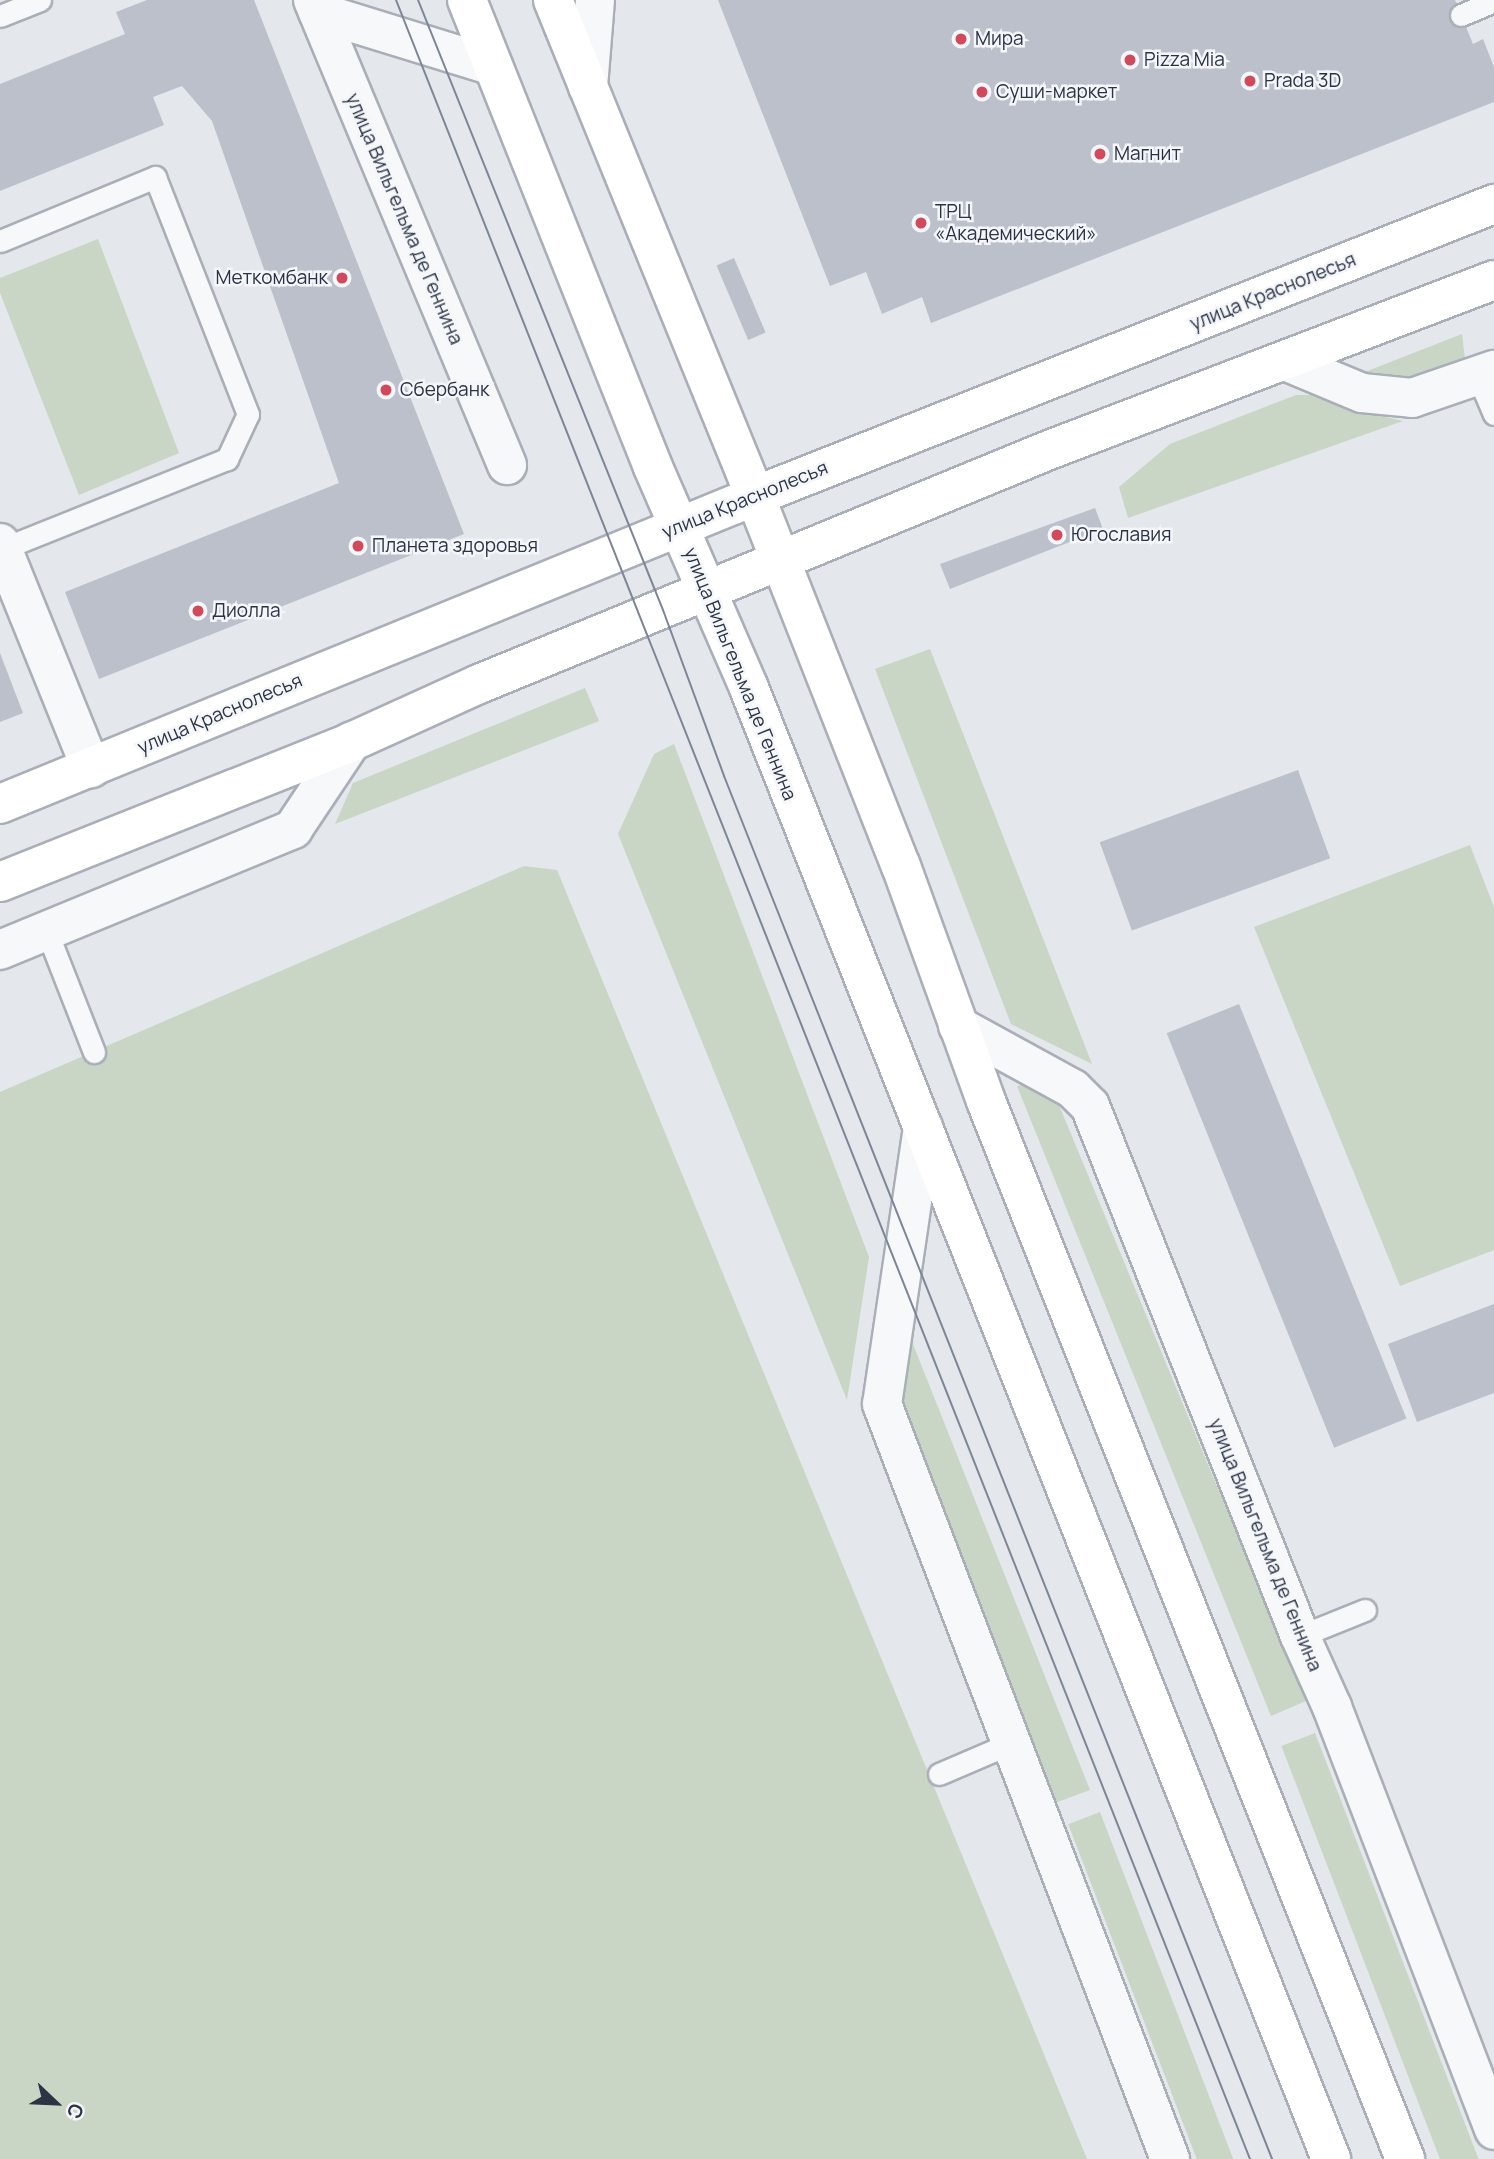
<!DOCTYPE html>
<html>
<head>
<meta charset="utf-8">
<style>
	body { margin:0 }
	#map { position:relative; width:1494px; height:2159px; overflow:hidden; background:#e4e7ec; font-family:Manrope,sans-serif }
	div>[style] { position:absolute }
	.green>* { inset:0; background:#c9d6c5; transform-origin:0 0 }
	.building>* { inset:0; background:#bbc0ca; transform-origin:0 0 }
	.roads { filter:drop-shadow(2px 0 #a9aeb7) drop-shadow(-2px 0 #a9aeb7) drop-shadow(0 2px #a9aeb7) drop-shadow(0 -2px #a9aeb7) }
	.lane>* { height:21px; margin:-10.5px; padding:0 10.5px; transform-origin:10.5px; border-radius:10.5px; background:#f7f8fa }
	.street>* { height:38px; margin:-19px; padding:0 19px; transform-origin:19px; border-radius:19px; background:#f7f8fa }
	.secondary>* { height:38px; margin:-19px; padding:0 19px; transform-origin:19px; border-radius:19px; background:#fff }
	.tram>* { height:2px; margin:-1px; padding:0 1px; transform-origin:1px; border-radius:1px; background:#7d8696 }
	.dots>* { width:19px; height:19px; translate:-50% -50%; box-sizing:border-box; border:4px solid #f4f6f9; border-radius:50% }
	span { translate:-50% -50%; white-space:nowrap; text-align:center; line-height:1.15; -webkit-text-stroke:5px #f4f6f9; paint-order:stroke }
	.poi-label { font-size:19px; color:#2b3445 }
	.left { translate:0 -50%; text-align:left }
	.right { translate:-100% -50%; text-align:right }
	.street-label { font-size:19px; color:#2b3445 }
	.north { position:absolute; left:21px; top:2068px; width:70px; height:70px; -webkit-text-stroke:5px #f4f6f9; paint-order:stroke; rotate:113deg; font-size:19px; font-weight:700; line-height:28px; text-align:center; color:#2b3445 }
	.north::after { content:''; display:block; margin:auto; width:24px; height:32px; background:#2b3445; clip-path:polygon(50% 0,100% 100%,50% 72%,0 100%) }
</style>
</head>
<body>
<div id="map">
	<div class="green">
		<i style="clip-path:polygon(98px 239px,179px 453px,79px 495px,0 293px,0 278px)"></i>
		<i style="clip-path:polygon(1462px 334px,1466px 367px,1415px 388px,1357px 375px)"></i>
		<i style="clip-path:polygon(1296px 395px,1326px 395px,1359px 411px,1403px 421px,1128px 518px,1119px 487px,1170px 444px)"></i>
		<i style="clip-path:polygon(930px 649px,1092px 1064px,1011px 1024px,875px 669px)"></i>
		<i style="clip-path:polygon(585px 688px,599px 721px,335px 824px,353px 783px)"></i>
		<i style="clip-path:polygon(674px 744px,869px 1257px,847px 1400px,618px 834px,654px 754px)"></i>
		<i style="clip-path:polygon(1470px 845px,1494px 907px,1494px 1250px,1400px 1286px,1254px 927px)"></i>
		<i style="clip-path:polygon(524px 866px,557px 870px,1087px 2159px,0 2159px,0 1092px)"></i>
		<i style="clip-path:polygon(1028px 1084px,1059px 1105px,1306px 1701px,1271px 1716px,1017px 1086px)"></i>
		<i style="clip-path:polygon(907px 1329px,1090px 1790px,1052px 1804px,898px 1417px)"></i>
		<i style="left:1315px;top:1733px;width:457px;height:36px;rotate:69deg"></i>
		<i style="left:1100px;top:1812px;width:372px;height:34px;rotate:69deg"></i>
	</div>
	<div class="building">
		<i style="clip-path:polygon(147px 0,254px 0,464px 534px,99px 679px,65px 592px,339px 483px,212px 121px,182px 86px,153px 97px,164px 125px,0 191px,0 84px,125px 34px,116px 12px)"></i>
		<i style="clip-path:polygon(718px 0,1455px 0,1473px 44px,1483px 39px,1494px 67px,1494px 102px,931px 323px,922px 297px,882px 314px,866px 272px,830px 286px)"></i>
		<i style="left:734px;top:258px;width:81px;height:19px;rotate:67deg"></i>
		<i style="clip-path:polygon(1095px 508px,1103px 529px,950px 589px,940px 564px)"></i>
		<i style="clip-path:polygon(0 653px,23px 713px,0 722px)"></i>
		<i style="left:1298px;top:770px;width:94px;height:211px;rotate:70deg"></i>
		<i style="left:1239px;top:1004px;width:447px;height:78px;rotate:68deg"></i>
		<i style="clip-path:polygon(1494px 1304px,1494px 1393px,1417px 1422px,1388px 1344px)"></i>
	</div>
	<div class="roads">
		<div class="lane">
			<i style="left:1461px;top:15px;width:36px;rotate:-23deg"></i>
			<i style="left:0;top:16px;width:43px;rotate:-21.8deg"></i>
			<i style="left:0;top:241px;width:168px;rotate:-22.4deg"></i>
			<i style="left:155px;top:177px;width:255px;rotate:68.6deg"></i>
			<i style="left:248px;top:414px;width:50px;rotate:115deg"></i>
			<i style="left:227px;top:459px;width:242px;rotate:158.2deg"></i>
			<i style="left:1479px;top:379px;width:38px;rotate:67deg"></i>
			<i style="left:47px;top:932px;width:129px;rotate:68.6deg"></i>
			<i style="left:1300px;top:1636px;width:70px;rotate:-21.8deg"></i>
			<i style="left:939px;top:1774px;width:76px;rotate:-23.2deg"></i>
		</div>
		<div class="street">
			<i style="left:313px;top:0;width:504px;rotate:67.35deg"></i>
			<i style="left:318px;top:12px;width:183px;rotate:17.1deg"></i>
			<i style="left:588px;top:87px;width:87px;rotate:-85.4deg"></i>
			<i style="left:1285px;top:361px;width:83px;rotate:22.6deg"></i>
			<i style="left:1362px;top:393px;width:50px;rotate:5.7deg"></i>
			<i style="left:1412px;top:398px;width:87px;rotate:-18.9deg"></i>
			<i style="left:0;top:543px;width:243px;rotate:68deg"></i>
			<i style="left:0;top:950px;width:317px;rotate:-22.4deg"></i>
			<i style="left:293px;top:829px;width:105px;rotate:-56.3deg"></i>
			<i style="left:958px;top:1026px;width:131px;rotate:28.7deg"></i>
			<i style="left:1073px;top:1089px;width:24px;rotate:45deg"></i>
			<i style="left:1090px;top:1106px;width:570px;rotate:68.39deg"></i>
			<i style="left:1300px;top:1636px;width:78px;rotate:65.7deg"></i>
			<i style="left:1332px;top:1707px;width:453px;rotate:69deg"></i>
			<i style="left:923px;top:1127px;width:280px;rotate:98.4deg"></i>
			<i style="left:882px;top:1404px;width:808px;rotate:69.12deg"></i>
		</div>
		<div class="secondary">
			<i style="left:467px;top:0;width:503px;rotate:68.28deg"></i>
			<i style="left:653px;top:467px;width:241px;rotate:66.5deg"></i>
			<i style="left:749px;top:688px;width:1582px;rotate:68.41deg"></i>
			<i style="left:553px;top:0;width:536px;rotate:67.84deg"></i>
			<i style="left:755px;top:496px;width:398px;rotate:68.5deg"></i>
			<i style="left:901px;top:866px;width:250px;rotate:70.1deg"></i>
			<i style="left:986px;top:1101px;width:1138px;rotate:68.39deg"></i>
			<i style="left:0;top:804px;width:815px;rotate:-22.19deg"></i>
			<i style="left:755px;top:496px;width:795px;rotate:-21.56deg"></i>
			<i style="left:0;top:882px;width:378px;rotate:-21.7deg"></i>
			<i style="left:351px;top:742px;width:141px;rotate:-24.4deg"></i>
			<i style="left:479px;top:684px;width:616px;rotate:-22.32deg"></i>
			<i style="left:1049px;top:450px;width:476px;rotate:-20.9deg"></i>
		</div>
	</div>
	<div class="tram">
		<i style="left:396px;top:0;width:2322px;rotate:68.42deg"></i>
		<i style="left:418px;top:0;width:657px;rotate:68.12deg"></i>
		<i style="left:663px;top:610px;width:177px;rotate:69.8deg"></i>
		<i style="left:724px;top:776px;width:1488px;rotate:68.38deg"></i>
	</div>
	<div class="dots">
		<i style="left:961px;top:39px;background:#d1495b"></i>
		<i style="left:1130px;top:60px;background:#d1495b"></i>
		<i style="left:1250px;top:81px;background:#d1495b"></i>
		<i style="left:982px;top:92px;background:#d1495b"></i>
		<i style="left:1100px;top:154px;background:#d1495b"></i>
		<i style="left:921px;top:223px;background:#d1495b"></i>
		<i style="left:342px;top:278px;background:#d1495b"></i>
		<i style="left:386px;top:390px;background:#d1495b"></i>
		<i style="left:1057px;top:535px;background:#d1495b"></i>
		<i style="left:358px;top:546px;background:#d1495b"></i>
		<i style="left:198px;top:611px;background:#d1495b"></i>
	</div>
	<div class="poi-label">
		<span class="left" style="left:975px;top:39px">Мира</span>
		<span class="left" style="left:1144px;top:60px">Pizza Mia</span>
		<span class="left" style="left:1264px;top:81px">Prada 3D</span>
		<span class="left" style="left:996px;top:92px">Суши-маркет</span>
		<span class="left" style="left:1114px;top:154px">Магнит</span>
		<span class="left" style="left:935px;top:223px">ТРЦ<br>«Академический»</span>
		<span class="right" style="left:328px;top:278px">Меткомбанк</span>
		<span class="left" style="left:400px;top:390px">Сбербанк</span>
		<span class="left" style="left:1071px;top:535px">Югославия</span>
		<span class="left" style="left:372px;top:546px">Планета здоровья</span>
		<span class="left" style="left:212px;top:611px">Диолла</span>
	</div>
	<div class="street-label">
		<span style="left:404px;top:219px;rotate:67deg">улица Вильгельма де Геннина</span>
		<span style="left:1273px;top:292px;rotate:-22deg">улица Краснолесья</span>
		<span style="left:745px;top:500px;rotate:-22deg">улица Краснолесья</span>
		<span style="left:740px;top:674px;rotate:68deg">улица Вильгельма де Геннина</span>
		<span style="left:220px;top:714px;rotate:-23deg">улица Краснолесья</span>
		<span style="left:1265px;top:1545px;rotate:68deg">улица Вильгельма де Геннина</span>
	</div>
	<div class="north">С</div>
</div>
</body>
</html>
